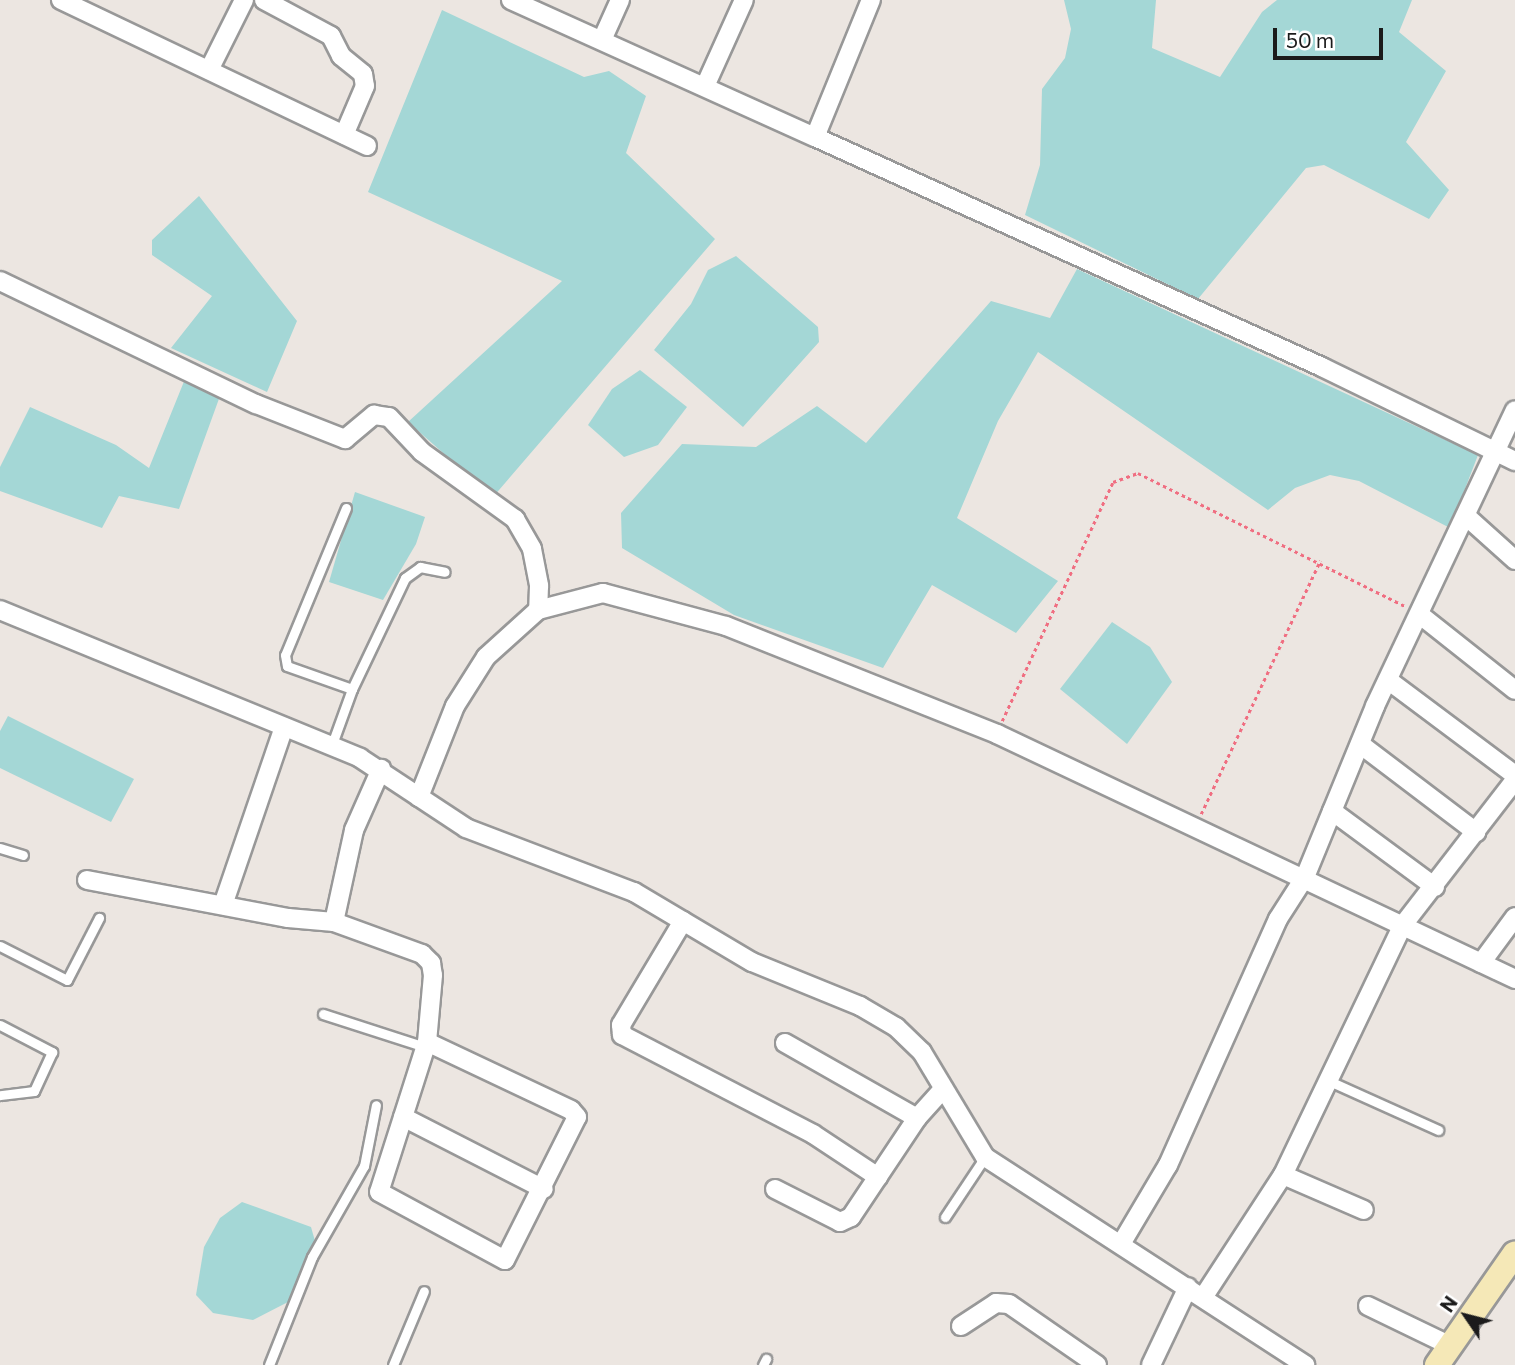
<!DOCTYPE html>
<html>
<head>
<meta charset="utf-8">
<style>
	body { margin:0 }
	#map { position:relative; width:1515px; height:1365px; overflow:hidden; background:#ece6e1; font-family:Commissioner,sans-serif }
	div>[style] { position:absolute }
	.water>* { inset:0; background:#a4d7d6 }
	.path>* { height:2.5px; margin-top:-1.25px; transform-origin:0; background:repeating-linear-gradient(90deg,#f06e81 0 3.5px,transparent 0 7px) }
	.roads { filter:drop-shadow(2px 0 #989898) drop-shadow(-2px 0 #989898) drop-shadow(0 2px #989898) drop-shadow(0 -2px #989898) }
	.lane>* { height:9px; margin:-4.5px; padding:0 4.5px; transform-origin:4.5px; border-radius:4.5px; background:#fff }
	.street>* { height:18px; margin:-9px; padding:0 9px; transform-origin:9px; border-radius:9px; background:#fff }
	.secondary>* { height:24px; margin:-12px; padding:0 12px; transform-origin:12px; border-radius:12px; background:#f5e8b7 }
	span { translate:-50% -50%; white-space:nowrap; text-align:center; line-height:1.15; -webkit-text-stroke:7px #fff; paint-order:stroke }
	.north { position:absolute; left:1431px; top:1281px; width:70px; height:70px; -webkit-text-stroke:5px #fff; paint-order:stroke; rotate:305deg; font-size:19px; font-weight:700; line-height:28px; text-align:center; color:#1b1b1b }
	.north::after { content:''; display:block; margin:auto; width:24px; height:32px; background:#1b1b1b; clip-path:polygon(50% 0,100% 100%,50% 72%,0 100%) }
	.scale { position:absolute; left:1273px; top:28px; width:110px; height:32px; box-sizing:border-box; border:4px solid #1b1b1b; border-top:0; padding-left:9px; font-size:21px; line-height:24px; white-space:nowrap; color:#1b1b1b; -webkit-text-stroke:5px #fff; paint-order:stroke }
</style>
</head>
<body>
<div id="map">
	<div class="water">
		<i style="clip-path:polygon(1064px 0,1156px 0,1152px 48px,1220px 77px,1262px 12px,1277px 0,1412px 0,1399px 32px,1446px 71px,1406px 142px,1449px 190px,1429px 219px,1324px 165px,1306px 168px,1198px 299px,1025px 215px,1040px 165px,1042px 89px,1065px 58px,1071px 29px)"></i>
		<i style="clip-path:polygon(442px 10px,584px 77px,609px 71px,646px 96px,626px 153px,715px 239px,493px 497px,408px 422px,562px 281px,368px 192px)"></i>
		<i style="clip-path:polygon(199px 196px,297px 321px,267px 392px,171px 348px,212px 296px,152px 255px,152px 240px)"></i>
		<i style="clip-path:polygon(736px 256px,818px 327px,819px 342px,743px 427px,654px 350px,691px 304px,708px 270px)"></i>
		<i style="clip-path:polygon(1077px 269px,1478px 455px,1450px 528px,1359px 481px,1330px 475px,1295px 488px,1268px 510px,1038px 352px,998px 421px,957px 518px,1058px 581px,1016px 633px,932px 585px,883px 668px,734px 615px,622px 548px,621px 513px,682px 444px,756px 447px,817px 406px,866px 443px,991px 301px,1050px 318px)"></i>
		<i style="clip-path:polygon(640px 370px,687px 407px,658px 445px,624px 457px,588px 425px,612px 389px)"></i>
		<i style="clip-path:polygon(185px 379px,220px 396px,179px 509px,119px 496px,102px 528px,0 491px,0 467px,30px 407px,116px 445px,149px 468px)"></i>
		<i style="clip-path:polygon(355px 492px,425px 517px,416px 544px,383px 600px,329px 582px)"></i>
		<i style="clip-path:polygon(1112px 622px,1150px 647px,1172px 682px,1127px 744px,1060px 689px)"></i>
		<i style="clip-path:polygon(8px 716px,134px 779px,111px 822px,0 768px,0 731px)"></i>
		<i style="clip-path:polygon(242px 1202px,311px 1227px,315px 1241px,288px 1302px,253px 1320px,213px 1313px,196px 1295px,204px 1247px,220px 1218px)"></i>
	</div>
	<div class="path">
		<i style="left:1002px;top:721px;width:264px;rotate:-65.1deg"></i>
		<i style="left:1113px;top:482px;width:27px;rotate:-20deg"></i>
		<i style="left:1138px;top:473px;width:298px;rotate:26.5deg"></i>
		<i style="left:1201px;top:814px;width:280px;rotate:-64.8deg"></i>
	</div>
	<div class="roads">
		<div class="lane">
			<i style="left:346px;top:508px;width:159px;rotate:112.5deg"></i>
			<i style="left:285px;top:655px;width:11px;rotate:80deg"></i>
			<i style="left:287px;top:666px;width:69px;rotate:19.5deg"></i>
			<i style="left:331px;top:747px;width:62px;rotate:-70.1deg"></i>
			<i style="left:352px;top:689px;width:123px;rotate:-64.5deg"></i>
			<i style="left:405px;top:578px;width:19px;rotate:-36deg"></i>
			<i style="left:420px;top:567px;width:25px;rotate:11deg"></i>
			<i style="left:0;top:848px;width:24px;rotate:17deg"></i>
			<i style="left:0;top:946px;width:75px;rotate:26.9deg"></i>
			<i style="left:67px;top:980px;width:70px;rotate:-62.7deg"></i>
			<i style="left:323px;top:1014px;width:107px;rotate:17.9deg"></i>
			<i style="left:0;top:1025px;width:59px;rotate:27.4deg"></i>
			<i style="left:52px;top:1052px;width:43px;rotate:114.8deg"></i>
			<i style="left:34px;top:1091px;width:34px;rotate:173deg"></i>
			<i style="left:1327px;top:1080px;width:122px;rotate:24.2deg"></i>
			<i style="left:945px;top:1217px;width:72px;rotate:-56.3deg"></i>
			<i style="left:269px;top:1365px;width:116px;rotate:-68.3deg"></i>
			<i style="left:312px;top:1257px;width:105px;rotate:-60.3deg"></i>
			<i style="left:364px;top:1166px;width:62px;rotate:-78.9deg"></i>
			<i style="left:393px;top:1365px;width:80px;rotate:-67.3deg"></i>
			<i style="left:763px;top:1365px;width:7px;rotate:-63deg"></i>
		</div>
		<div class="street">
			<i style="left:61px;top:0;width:339px;rotate:25.5deg"></i>
			<i style="left:264px;top:0;width:76px;rotate:28.2deg"></i>
			<i style="left:331px;top:36px;width:22px;rotate:63deg"></i>
			<i style="left:341px;top:56px;width:28px;rotate:39deg"></i>
			<i style="left:363px;top:74px;width:12px;rotate:81deg"></i>
			<i style="left:365px;top:86px;width:53px;rotate:113.2deg"></i>
			<i style="left:511px;top:0;width:333px;rotate:24.3deg"></i>
			<i style="left:815px;top:137px;width:148px;rotate:-67.8deg"></i>
			<i style="left:602px;top:40px;width:44px;rotate:-65.8deg"></i>
			<i style="left:209px;top:70px;width:78px;rotate:-63.4deg"></i>
			<i style="left:706px;top:84px;width:92px;rotate:-65.7deg"></i>
			<i style="left:815px;top:137px;width:557px;rotate:24.4deg"></i>
			<i style="left:1322px;top:367px;width:215px;rotate:26deg"></i>
			<i style="left:0;top:281px;width:284px;rotate:25.7deg"></i>
			<i style="left:256px;top:404px;width:96px;rotate:21.5deg"></i>
			<i style="left:345px;top:439px;width:38px;rotate:-40deg"></i>
			<i style="left:374px;top:415px;width:15px;rotate:8deg"></i>
			<i style="left:389px;top:417px;width:48px;rotate:46.7deg"></i>
			<i style="left:422px;top:452px;width:115px;rotate:35.8deg"></i>
			<i style="left:515px;top:519px;width:34px;rotate:60deg"></i>
			<i style="left:532px;top:549px;width:38px;rotate:79deg"></i>
			<i style="left:539px;top:586px;width:24px;rotate:92deg"></i>
			<i style="left:538px;top:610px;width:70px;rotate:137.9deg"></i>
			<i style="left:486px;top:657px;width:58px;rotate:122.3deg"></i>
			<i style="left:455px;top:706px;width:98px;rotate:111.6deg"></i>
			<i style="left:1466px;top:516px;width:66px;rotate:41.9deg"></i>
			<i style="left:0;top:610px;width:389px;rotate:22.3deg"></i>
			<i style="left:360px;top:758px;width:127px;rotate:33.4deg"></i>
			<i style="left:466px;top:828px;width:180px;rotate:20.9deg"></i>
			<i style="left:634px;top:892px;width:137px;rotate:30.7deg"></i>
			<i style="left:752px;top:962px;width:117px;rotate:22.2deg"></i>
			<i style="left:860px;top:1006px;width:42px;rotate:30.3deg"></i>
			<i style="left:896px;top:1027px;width:36px;rotate:44deg"></i>
			<i style="left:922px;top:1052px;width:122px;rotate:59deg"></i>
			<i style="left:985px;top:1157px;width:382px;rotate:33deg"></i>
			<i style="left:538px;top:610px;width:67px;rotate:-14.7deg"></i>
			<i style="left:603px;top:593px;width:127px;rotate:15deg"></i>
			<i style="left:726px;top:626px;width:292px;rotate:21.7deg"></i>
			<i style="left:997px;top:734px;width:573px;rotate:25.31deg"></i>
			<i style="left:1419px;top:614px;width:122px;rotate:38.4deg"></i>
			<i style="left:1388px;top:680px;width:159px;rotate:36.8deg"></i>
			<i style="left:1360px;top:744px;width:146px;rotate:37.2deg"></i>
			<i style="left:1332px;top:811px;width:128px;rotate:36.4deg"></i>
			<i style="left:87px;top:880px;width:205px;rotate:10.7deg"></i>
			<i style="left:288px;top:918px;width:46px;rotate:5deg"></i>
			<i style="left:334px;top:922px;width:94px;rotate:20deg"></i>
			<i style="left:422px;top:954px;width:13px;rotate:45deg"></i>
			<i style="left:431px;top:963px;width:12px;rotate:81deg"></i>
			<i style="left:433px;top:975px;width:67px;rotate:95.1deg"></i>
			<i style="left:427px;top:1042px;width:157px;rotate:107.7deg"></i>
			<i style="left:379px;top:1192px;width:143px;rotate:28.4deg"></i>
			<i style="left:505px;top:1260px;width:160px;rotate:-63.3deg"></i>
			<i style="left:577px;top:1117px;width:9px;rotate:-131deg"></i>
			<i style="left:571px;top:1110px;width:159px;rotate:-154.7deg"></i>
			<i style="left:223px;top:905px;width:188px;rotate:-71.1deg"></i>
			<i style="left:683px;top:921px;width:121px;rotate:120.8deg"></i>
			<i style="left:621px;top:1025px;width:10px;rotate:84deg"></i>
			<i style="left:622px;top:1035px;width:215px;rotate:27.4deg"></i>
			<i style="left:813px;top:1134px;width:78px;rotate:33.5deg"></i>
			<i style="left:334px;top:922px;width:94px;rotate:-77.7deg"></i>
			<i style="left:354px;top:830px;width:67px;rotate:-66.1deg"></i>
			<i style="left:1481px;top:963px;width:57px;rotate:-53.5deg"></i>
			<i style="left:785px;top:1043px;width:152px;rotate:29.6deg"></i>
			<i style="left:403px;top:1117px;width:158px;rotate:27.1deg"></i>
			<i style="left:1283px;top:1175px;width:88px;rotate:23.4deg"></i>
			<i style="left:775px;top:1189px;width:73px;rotate:26.9deg"></i>
			<i style="left:840px;top:1222px;width:12px;rotate:-24deg"></i>
			<i style="left:851px;top:1217px;width:119px;rotate:-56.3deg"></i>
			<i style="left:917px;top:1118px;width:39px;rotate:-48deg"></i>
			<i style="left:1121px;top:1244px;width:92px;rotate:-59.3deg"></i>
			<i style="left:1168px;top:1165px;width:269px;rotate:-65.9deg"></i>
			<i style="left:1278px;top:919px;width:50px;rotate:-57.3deg"></i>
			<i style="left:1305px;top:877px;width:185px;rotate:-67.7deg"></i>
			<i style="left:1375px;top:706px;width:327px;rotate:-64.7deg"></i>
			<i style="left:1204px;top:1296px;width:145px;rotate:-56.9deg"></i>
			<i style="left:1283px;top:1175px;width:277px;rotate:-64.4deg"></i>
			<i style="left:1403px;top:925px;width:183px;rotate:-52.3deg"></i>
			<i style="left:1368px;top:1306px;width:90px;rotate:25.7deg"></i>
			<i style="left:961px;top:1326px;width:42px;rotate:-33.3deg"></i>
			<i style="left:996px;top:1303px;width:13px;rotate:4deg"></i>
			<i style="left:1009px;top:1304px;width:107px;rotate:34.7deg"></i>
			<i style="left:1151px;top:1365px;width:86px;rotate:-64.6deg"></i>
		</div>
		<div class="secondary">
			<i style="left:1437px;top:1365px;width:136px;rotate:-55.1deg"></i>
		</div>
	</div>
	<div class="north">N</div>
	<div class="scale">50 m</div>
</div>
</body>
</html>
